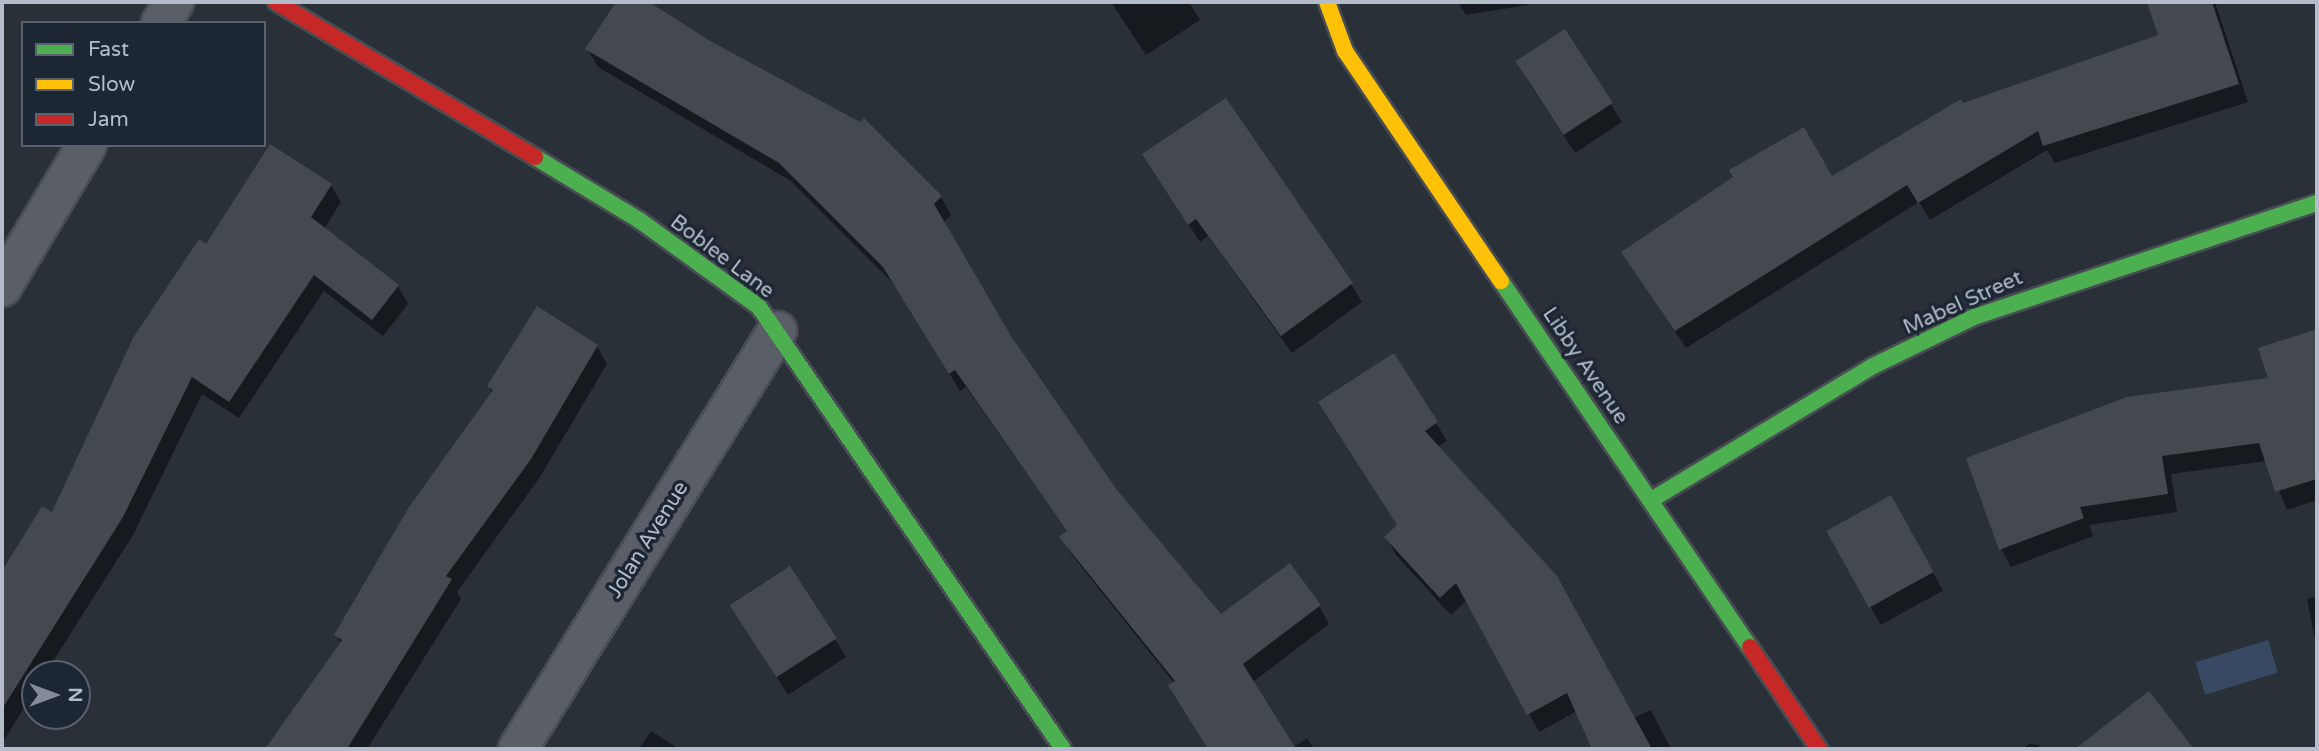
<!DOCTYPE html>
<html>
<head>
<meta charset="utf-8">
<style>
	body { margin:0 }
	#map { position:relative; width:2319px; height:751px; overflow:hidden; background:#2a3038; font-family:"Varela Round",sans-serif }
	div>[style] { position:absolute }
	.water>* { inset:0; background:#384963; transform-origin:0 0 }
	.shadow>* { inset:0; background:#0007; transform-origin:0 0 }
	.building>* { inset:0; background:#444950; transform-origin:0 0 }
	.roads { filter:drop-shadow(2px 0 #484c53) drop-shadow(-2px 0 #484c53) drop-shadow(0 2px #484c53) drop-shadow(0 -2px #484c53) }
	.street>* { height:38px; margin:-19px; padding:0 19px; transform-origin:19px; border-radius:19px; background:#5a5e66 }
	.fast>* { height:16px; margin:-8px; padding:0 8px; transform-origin:8px; border-radius:8px; background:#4caf50 }
	.slow>* { height:16px; margin:-8px; padding:0 8px; transform-origin:8px; border-radius:8px; background:#ffc107 }
	.jam>* { height:16px; margin:-8px; padding:0 8px; transform-origin:8px; border-radius:8px; background:#c62828 }
	span { translate:-50% -50%; white-space:nowrap; text-align:center; line-height:1.15; -webkit-text-stroke:7px #1d2633; paint-order:stroke }
	.street-label { font-size:21px; color:#b4bcc9 }
	.frame { position:absolute; inset:0; border:4px solid #b4bcc9; pointer-events:none }
	.legend { position:absolute; left:21px; top:21px; width:245px; height:126px; box-sizing:border-box; background:#1d2633; border:2px solid #59626f; margin:0; padding:9px 12px; list-style:none; font-size:21px; color:#b4bcc9 }
	.legend li { display:flex; align-items:center; gap:14px; height:35px }
	.legend b { width:35px; border:2px solid #59626f }
	.north { position:absolute; left:21px; top:660px; width:70px; height:70px; box-sizing:border-box; background:#1d2633; border:2px solid #59626f; border-radius:50%; rotate:90deg; font-size:19px; font-weight:700; line-height:28px; text-align:center; color:#b4bcc9 }
	.north::after { content:''; display:block; margin:auto; width:24px; height:32px; background:#848b96; clip-path:polygon(50% 0,100% 100%,50% 72%,0 100%) }
</style>
</head>
<body>
<div id="map">
	<div class="water">
		<i style="left:2268px;top:640px;width:34px;height:76px;rotate:73deg"></i>
	</div>
	<div class="shadow">
		<i style="clip-path:polygon(618px 2px,646px 2px,941px 197px,951px 215px,943px 223px,1009px 336px,1116px 491px,1220px 617px,1319px 606px,1329px 624px,1253px 682px,1293px 748px,1307px 738px,1314px 749px,1209px 749px,1174px 683px,1072px 555px,1061px 537px,1068px 532px,966px 387px,960px 391px,895px 285px,791px 181px,598px 67px,588px 50px)"></i>
		<i style="clip-path:polygon(1111px 2px,1189px 2px,1200px 20px,1146px 55px)"></i>
		<i style="clip-path:polygon(1458px 2px,1528px 2px,1528px 5px,1466px 15px)"></i>
		<i style="clip-path:polygon(2149px 2px,2215px 2px,2248px 102px,2055px 163px,2047px 150px,1930px 220px,1919px 202px,1686px 348px,1623px 253px,1831px 178px,1963px 105px,2160px 36px)"></i>
		<i style="clip-path:polygon(1564px 31px,1622px 122px,1575px 153px,1527px 80px)"></i>
		<i style="clip-path:polygon(1144px 155px,1351px 284px,1362px 302px,1292px 353px,1208px 236px,1200px 242px)"></i>
		<i style="clip-path:polygon(331px 185px,341px 202px,324px 229px,398px 286px,408px 304px,383px 336px,324px 291px,239px 418px,202px 394px,133px 535px,45px 674px,35px 674px,35px 691px,2px 743px,2px 577px,43px 509px,53px 515px)"></i>
		<i style="clip-path:polygon(2317px 330px,2317px 500px,2287px 510px,2267px 461px,2171px 474px,2177px 512px,2089px 525px,2093px 536px,2011px 567px,2001px 549px,2270px 379px,2260px 349px)"></i>
		<i style="clip-path:polygon(597px 346px,607px 364px,540px 477px,457px 592px,461px 599px,367px 749px,272px 749px,341px 644px,336px 635px,493px 394px,489px 386px)"></i>
		<i style="clip-path:polygon(1331px 420px,1436px 423px,1447px 441px,1437px 447px,1633px 718px,1651px 710px,1671px 749px,1593px 749px,1577px 711px,1539px 732px,1467px 600px,1451px 615px,1396px 555px,1386px 537px,1398px 526px)"></i>
		<i style="left:1891px;top:497px;width:107px;height:71px;rotate:61deg"></i>
		<i style="clip-path:polygon(790px 568px,846px 657px,788px 695px,743px 623px)"></i>
		<i style="clip-path:polygon(2317px 596px,2317px 649px,2307px 599px)"></i>
		<i style="clip-path:polygon(2149px 694px,2192px 749px,2078px 749px)"></i>
		<i style="clip-path:polygon(651px 731px,679px 749px,639px 749px)"></i>
		<i style="clip-path:polygon(2029px 744px,2038px 745px,2041px 749px,2022px 749px)"></i>
	</div>
	<div class="building">
		<i style="clip-path:polygon(616px 2px,649px 2px,712px 42px,860px 122px,864px 118px,942px 196px,934px 204px,1011px 336px,1117px 490px,1221px 614px,1290px 563px,1321px 605px,1243px 664px,1296px 749px,1208px 749px,1168px 685px,1175px 681px,1059px 537px,1067px 531px,955px 370px,949px 374px,883px 267px,779px 163px,585px 49px)"></i>
		<i style="clip-path:polygon(2147px 2px,2212px 2px,2239px 84px,2043px 146px,2038px 131px,1918px 203px,1907px 185px,1675px 331px,1621px 252px,1733px 177px,1729px 170px,1804px 127px,1832px 176px,1961px 99px,1963px 103px,2158px 35px)"></i>
		<i style="left:1565px;top:29px;width:88px;height:59px;rotate:57deg"></i>
		<i style="clip-path:polygon(1226px 98px,1353px 283px,1281px 336px,1196px 219px,1188px 225px,1142px 154px)"></i>
		<i style="clip-path:polygon(270px 144px,332px 184px,311px 217px,399px 285px,372px 320px,314px 275px,229px 402px,192px 377px,123px 517px,2px 709px,2px 571px,42px 506px,52px 512px,133px 338px,199px 239px,206px 244px)"></i>
		<i style="clip-path:polygon(537px 306px,598px 345px,531px 459px,446px 576px,452px 579px,347px 749px,265px 749px,342px 640px,334px 635px,409px 507px,493px 390px,487px 386px)"></i>
		<i style="clip-path:polygon(2317px 329px,2317px 479px,2275px 492px,2259px 443px,2162px 456px,2168px 494px,2080px 507px,2084px 518px,1999px 550px,1966px 458px,2127px 397px,2268px 378px,2258px 348px)"></i>
		<i style="clip-path:polygon(1394px 353px,1438px 422px,1425px 431px,1557px 576px,1652px 749px,1592px 749px,1567px 693px,1527px 715px,1456px 583px,1440px 598px,1384px 537px,1397px 525px,1318px 402px)"></i>
		<i style="left:1891px;top:495px;width:88px;height:74px;rotate:61deg"></i>
		<i style="left:790px;top:566px;width:86px;height:72px;rotate:57deg"></i>
		<i style="clip-path:polygon(2149px 691px,2194px 749px,2075px 749px)"></i>
	</div>
	<div class="roads">
		<div class="street">
			<i style="left:161px;top:23px;width:25px;rotate:-58deg"></i>
			<i style="left:2px;top:287px;width:165px;rotate:-59.1deg"></i>
			<i style="left:518px;top:749px;width:492px;rotate:-58.2deg"></i>
		</div>
		<div class="fast">
			<i style="left:535px;top:157px;width:122px;rotate:31.2deg"></i>
			<i style="left:639px;top:220px;width:148px;rotate:35.9deg"></i>
			<i style="left:759px;top:307px;width:536px;rotate:55.48deg"></i>
			<i style="left:1501px;top:281px;width:443px;rotate:55.8deg"></i>
			<i style="left:1651px;top:500px;width:259px;rotate:-31.1deg"></i>
			<i style="left:1873px;top:366px;width:112px;rotate:-25.9deg"></i>
			<i style="left:1974px;top:317px;width:361px;rotate:-18.4deg"></i>
		</div>
		<div class="slow">
			<i style="left:1327px;top:2px;width:52px;rotate:69.8deg"></i>
			<i style="left:1345px;top:51px;width:278px;rotate:55.9deg"></i>
		</div>
		<div class="jam">
			<i style="left:276px;top:2px;width:302px;rotate:30.9deg"></i>
			<i style="left:1750px;top:647px;width:123px;rotate:55.9deg"></i>
		</div>
	</div>
	<div class="street-label">
		<span style="left:722px;top:257px;rotate:37deg">Boblee Lane</span>
		<span style="left:1963px;top:303px;rotate:-24deg">Mabel Street</span>
		<span style="left:1585px;top:366px;rotate:56deg">Libby Avenue</span>
		<span style="left:648px;top:540px;rotate:-58deg">Jolan Avenue</span>
	</div>
	<div class="frame"></div>
	<ul class="legend">
	<li><b style="height:9px;background:#4caf50"></b>Fast</li>
	<li><b style="height:9px;background:#ffc107"></b>Slow</li>
	<li><b style="height:9px;background:#c62828"></b>Jam</li>
	</ul>
	<div class="north">N</div>
</div>
</body>
</html>
